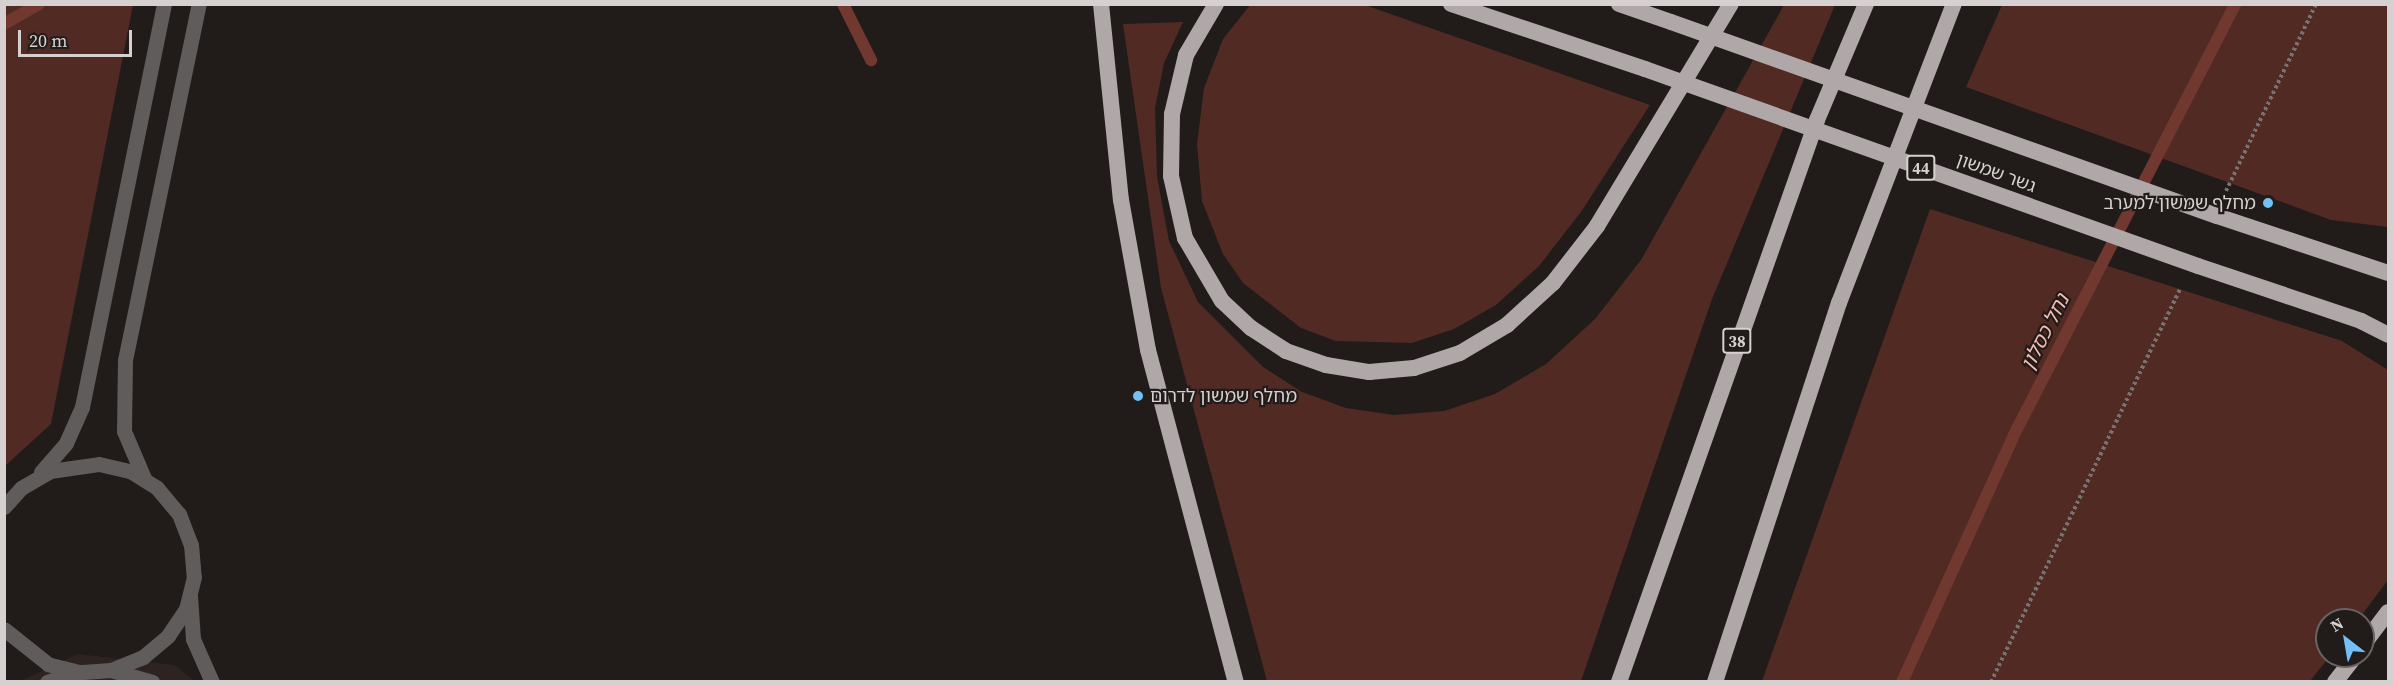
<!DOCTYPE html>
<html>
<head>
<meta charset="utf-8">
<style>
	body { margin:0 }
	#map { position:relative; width:2393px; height:686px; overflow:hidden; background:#211b1a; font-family:"Source Serif 4","Noto Sans Hebrew",serif }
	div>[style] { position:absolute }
	.built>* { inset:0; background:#2f2321 }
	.green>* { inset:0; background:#512a23 }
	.stream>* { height:12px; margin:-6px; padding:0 6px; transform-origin:6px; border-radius:6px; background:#70382f }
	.path>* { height:4px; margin-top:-2px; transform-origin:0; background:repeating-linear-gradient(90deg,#787372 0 3px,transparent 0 6px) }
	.minor>* { height:15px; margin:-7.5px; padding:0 7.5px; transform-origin:7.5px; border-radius:7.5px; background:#5f5c5b }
	.tertiary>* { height:15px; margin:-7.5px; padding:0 7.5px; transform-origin:7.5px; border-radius:7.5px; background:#5f5c5b }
	.trunk>* { height:16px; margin:-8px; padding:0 8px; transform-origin:8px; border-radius:8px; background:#b0a8a8 }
	.trunk-bridge>* { height:16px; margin:-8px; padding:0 8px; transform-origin:8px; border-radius:8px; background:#b0a8a8 }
	.dots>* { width:16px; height:16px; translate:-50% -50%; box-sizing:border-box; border:3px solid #211b1a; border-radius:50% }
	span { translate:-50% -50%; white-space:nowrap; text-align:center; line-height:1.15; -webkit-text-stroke:4.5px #211b1a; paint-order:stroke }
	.shield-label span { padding:2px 4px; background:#211b1a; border:2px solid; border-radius:4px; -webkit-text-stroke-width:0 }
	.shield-label { font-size:16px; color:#d6d1d0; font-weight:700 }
	.street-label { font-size:18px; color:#d6d1d0 }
	.poi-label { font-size:18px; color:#d6d1d0 }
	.right { translate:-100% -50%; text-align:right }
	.left { translate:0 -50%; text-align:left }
	.water-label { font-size:20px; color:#f5bdb3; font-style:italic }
	.frame { position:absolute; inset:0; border:6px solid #d6d1d0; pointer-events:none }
	.north { position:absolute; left:2315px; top:608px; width:60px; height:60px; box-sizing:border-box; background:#211b1a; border:2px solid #696463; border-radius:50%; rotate:329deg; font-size:16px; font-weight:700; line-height:24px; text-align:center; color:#d6d1d0 }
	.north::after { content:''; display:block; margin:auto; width:21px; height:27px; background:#74c0f6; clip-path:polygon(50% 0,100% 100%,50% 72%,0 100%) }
	.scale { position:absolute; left:18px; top:30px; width:114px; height:27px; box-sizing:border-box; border:3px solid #d6d1d0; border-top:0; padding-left:8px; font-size:18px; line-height:21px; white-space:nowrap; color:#d6d1d0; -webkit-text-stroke:4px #211b1a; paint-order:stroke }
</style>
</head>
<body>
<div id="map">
	<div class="built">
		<i style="clip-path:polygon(77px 654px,175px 665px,194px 681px,19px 682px)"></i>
	</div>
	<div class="green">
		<i style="clip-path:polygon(5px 4px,133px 5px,51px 424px,5px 466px)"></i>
		<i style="clip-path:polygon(1251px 4px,1365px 5px,1650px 105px,1581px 212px,1539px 266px,1496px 305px,1454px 329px,1412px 343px,1336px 341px,1301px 328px,1243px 283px,1223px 254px,1202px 201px,1197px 144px,1204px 88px,1223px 39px)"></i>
		<i style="clip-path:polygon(1784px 5px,1835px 5px,1712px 299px,1581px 681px,1267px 681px,1161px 288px,1123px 24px,1183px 22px,1164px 63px,1155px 108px,1157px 176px,1169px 241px,1198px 302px,1263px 367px,1302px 392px,1346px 408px,1394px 415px,1444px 411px,1495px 394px,1546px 364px,1595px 319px,1641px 260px)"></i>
		<i style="clip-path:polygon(2002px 5px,2388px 5px,2388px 227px,2331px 220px,1966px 87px)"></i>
		<i style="clip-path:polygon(1930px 209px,2342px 341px,2388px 370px,2388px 580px,2358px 620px,2327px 620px,2330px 656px,2310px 681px,1762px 681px)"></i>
	</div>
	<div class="stream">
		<i style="left:843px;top:4px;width:63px;rotate:63.4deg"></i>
		<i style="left:4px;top:24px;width:40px;rotate:-29.7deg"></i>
		<i style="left:1902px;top:682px;width:278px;rotate:-65.6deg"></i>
		<i style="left:2017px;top:429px;width:478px;rotate:-62.8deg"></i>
	</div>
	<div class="path">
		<i style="left:2226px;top:191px;width:208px;rotate:-64.3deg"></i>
		<i style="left:1991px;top:682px;width:437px;rotate:-64.3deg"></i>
	</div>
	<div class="minor">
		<i style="left:190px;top:596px;width:43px;rotate:86deg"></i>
		<i style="left:193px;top:639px;width:47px;rotate:66.2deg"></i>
		<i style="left:111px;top:670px;width:43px;rotate:16.3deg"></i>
	</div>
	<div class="tertiary">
		<i style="left:41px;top:472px;width:38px;rotate:-49deg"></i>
		<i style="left:66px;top:443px;width:39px;rotate:-66deg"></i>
		<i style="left:82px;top:407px;width:411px;rotate:-78.5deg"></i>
		<i style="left:144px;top:478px;width:51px;rotate:-113.1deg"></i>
		<i style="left:124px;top:431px;width:71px;rotate:-89.2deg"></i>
		<i style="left:125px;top:360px;width:364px;rotate:-78.3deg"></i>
		<i style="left:4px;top:507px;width:25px;rotate:-48deg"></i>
		<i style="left:21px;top:488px;width:34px;rotate:-30deg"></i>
		<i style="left:50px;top:471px;width:49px;rotate:-8.1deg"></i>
		<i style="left:99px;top:464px;width:32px;rotate:13deg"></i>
		<i style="left:130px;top:471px;width:32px;rotate:32deg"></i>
		<i style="left:157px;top:488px;width:34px;rotate:50deg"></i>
		<i style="left:179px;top:514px;width:33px;rotate:69deg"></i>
		<i style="left:191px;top:545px;width:32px;rotate:85deg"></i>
		<i style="left:194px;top:577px;width:33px;rotate:104deg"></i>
		<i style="left:186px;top:609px;width:32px;rotate:124deg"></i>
		<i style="left:168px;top:636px;width:33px;rotate:140deg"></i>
		<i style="left:143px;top:657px;width:35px;rotate:158deg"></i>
		<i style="left:111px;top:670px;width:32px;rotate:176deg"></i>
		<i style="left:79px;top:672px;width:32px;rotate:-166deg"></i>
		<i style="left:48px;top:664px;width:56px;rotate:-141.5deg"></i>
		<i style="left:47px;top:682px;width:26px;rotate:-18deg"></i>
	</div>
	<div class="trunk">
		<i style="left:1101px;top:4px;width:197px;rotate:84.2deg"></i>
		<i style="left:1121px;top:200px;width:152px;rotate:79.8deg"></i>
		<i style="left:1148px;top:350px;width:343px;rotate:75.2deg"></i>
		<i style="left:1216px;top:4px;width:59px;rotate:120.5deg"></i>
		<i style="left:1186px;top:55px;width:61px;rotate:103.3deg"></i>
		<i style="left:1172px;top:114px;width:62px;rotate:90.9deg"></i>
		<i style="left:1171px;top:176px;width:64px;rotate:77.3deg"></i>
		<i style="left:1185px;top:238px;width:73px;rotate:59.6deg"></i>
		<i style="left:1222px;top:301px;width:40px;rotate:43deg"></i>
		<i style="left:1251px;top:328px;width:42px;rotate:33.3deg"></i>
		<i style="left:1286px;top:351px;width:42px;rotate:19.3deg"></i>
		<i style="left:1326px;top:365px;width:44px;rotate:9.2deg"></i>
		<i style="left:1369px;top:372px;width:45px;rotate:-5.1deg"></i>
		<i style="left:1414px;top:368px;width:48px;rotate:-18.1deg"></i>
		<i style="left:1460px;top:353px;width:55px;rotate:-30.8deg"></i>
		<i style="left:1507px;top:325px;width:62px;rotate:-42.4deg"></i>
		<i style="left:1553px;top:283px;width:72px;rotate:-52.3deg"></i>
		<i style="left:1597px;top:226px;width:259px;rotate:-58.9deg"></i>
		<i style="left:1451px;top:4px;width:205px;rotate:18.5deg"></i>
		<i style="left:1619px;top:4px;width:55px;rotate:19.1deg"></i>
		<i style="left:2217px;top:216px;width:180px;rotate:18.4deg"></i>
		<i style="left:2198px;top:266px;width:172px;rotate:18.6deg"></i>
		<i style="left:2361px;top:321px;width:30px;rotate:27deg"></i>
		<i style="left:2363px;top:645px;width:41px;rotate:-52.9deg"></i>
		<i style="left:1619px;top:682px;width:596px;rotate:-70.59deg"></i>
		<i style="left:1817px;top:120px;width:126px;rotate:-67.1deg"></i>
		<i style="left:1715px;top:682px;width:399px;rotate:-71.9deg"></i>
		<i style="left:1839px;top:303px;width:320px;rotate:-69deg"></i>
		<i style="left:2335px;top:682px;width:33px;rotate:-52deg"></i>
	</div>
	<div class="trunk-bridge">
		<i style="left:1671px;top:22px;width:579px;rotate:19.56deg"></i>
		<i style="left:1645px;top:69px;width:587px;rotate:19.61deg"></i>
	</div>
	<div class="dots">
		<i style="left:2268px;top:203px;background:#74c0f6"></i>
		<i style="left:1138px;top:396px;background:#74c0f6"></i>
	</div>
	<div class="shield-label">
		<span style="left:1921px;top:168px">44</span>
		<span style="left:1737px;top:341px">38</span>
	</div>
	<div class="street-label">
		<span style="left:1996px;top:173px;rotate:20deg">גשר שמשון</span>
	</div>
	<div class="poi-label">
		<span class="right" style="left:2256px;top:203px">מחלף שמשון למערב</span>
		<span class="left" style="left:1150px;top:396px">מחלף שמשון לדרום</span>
	</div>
	<div class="water-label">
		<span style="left:2045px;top:332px;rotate:-63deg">נחל כסלון</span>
	</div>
	<div class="frame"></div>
	<div class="north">N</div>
	<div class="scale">20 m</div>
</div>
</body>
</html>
